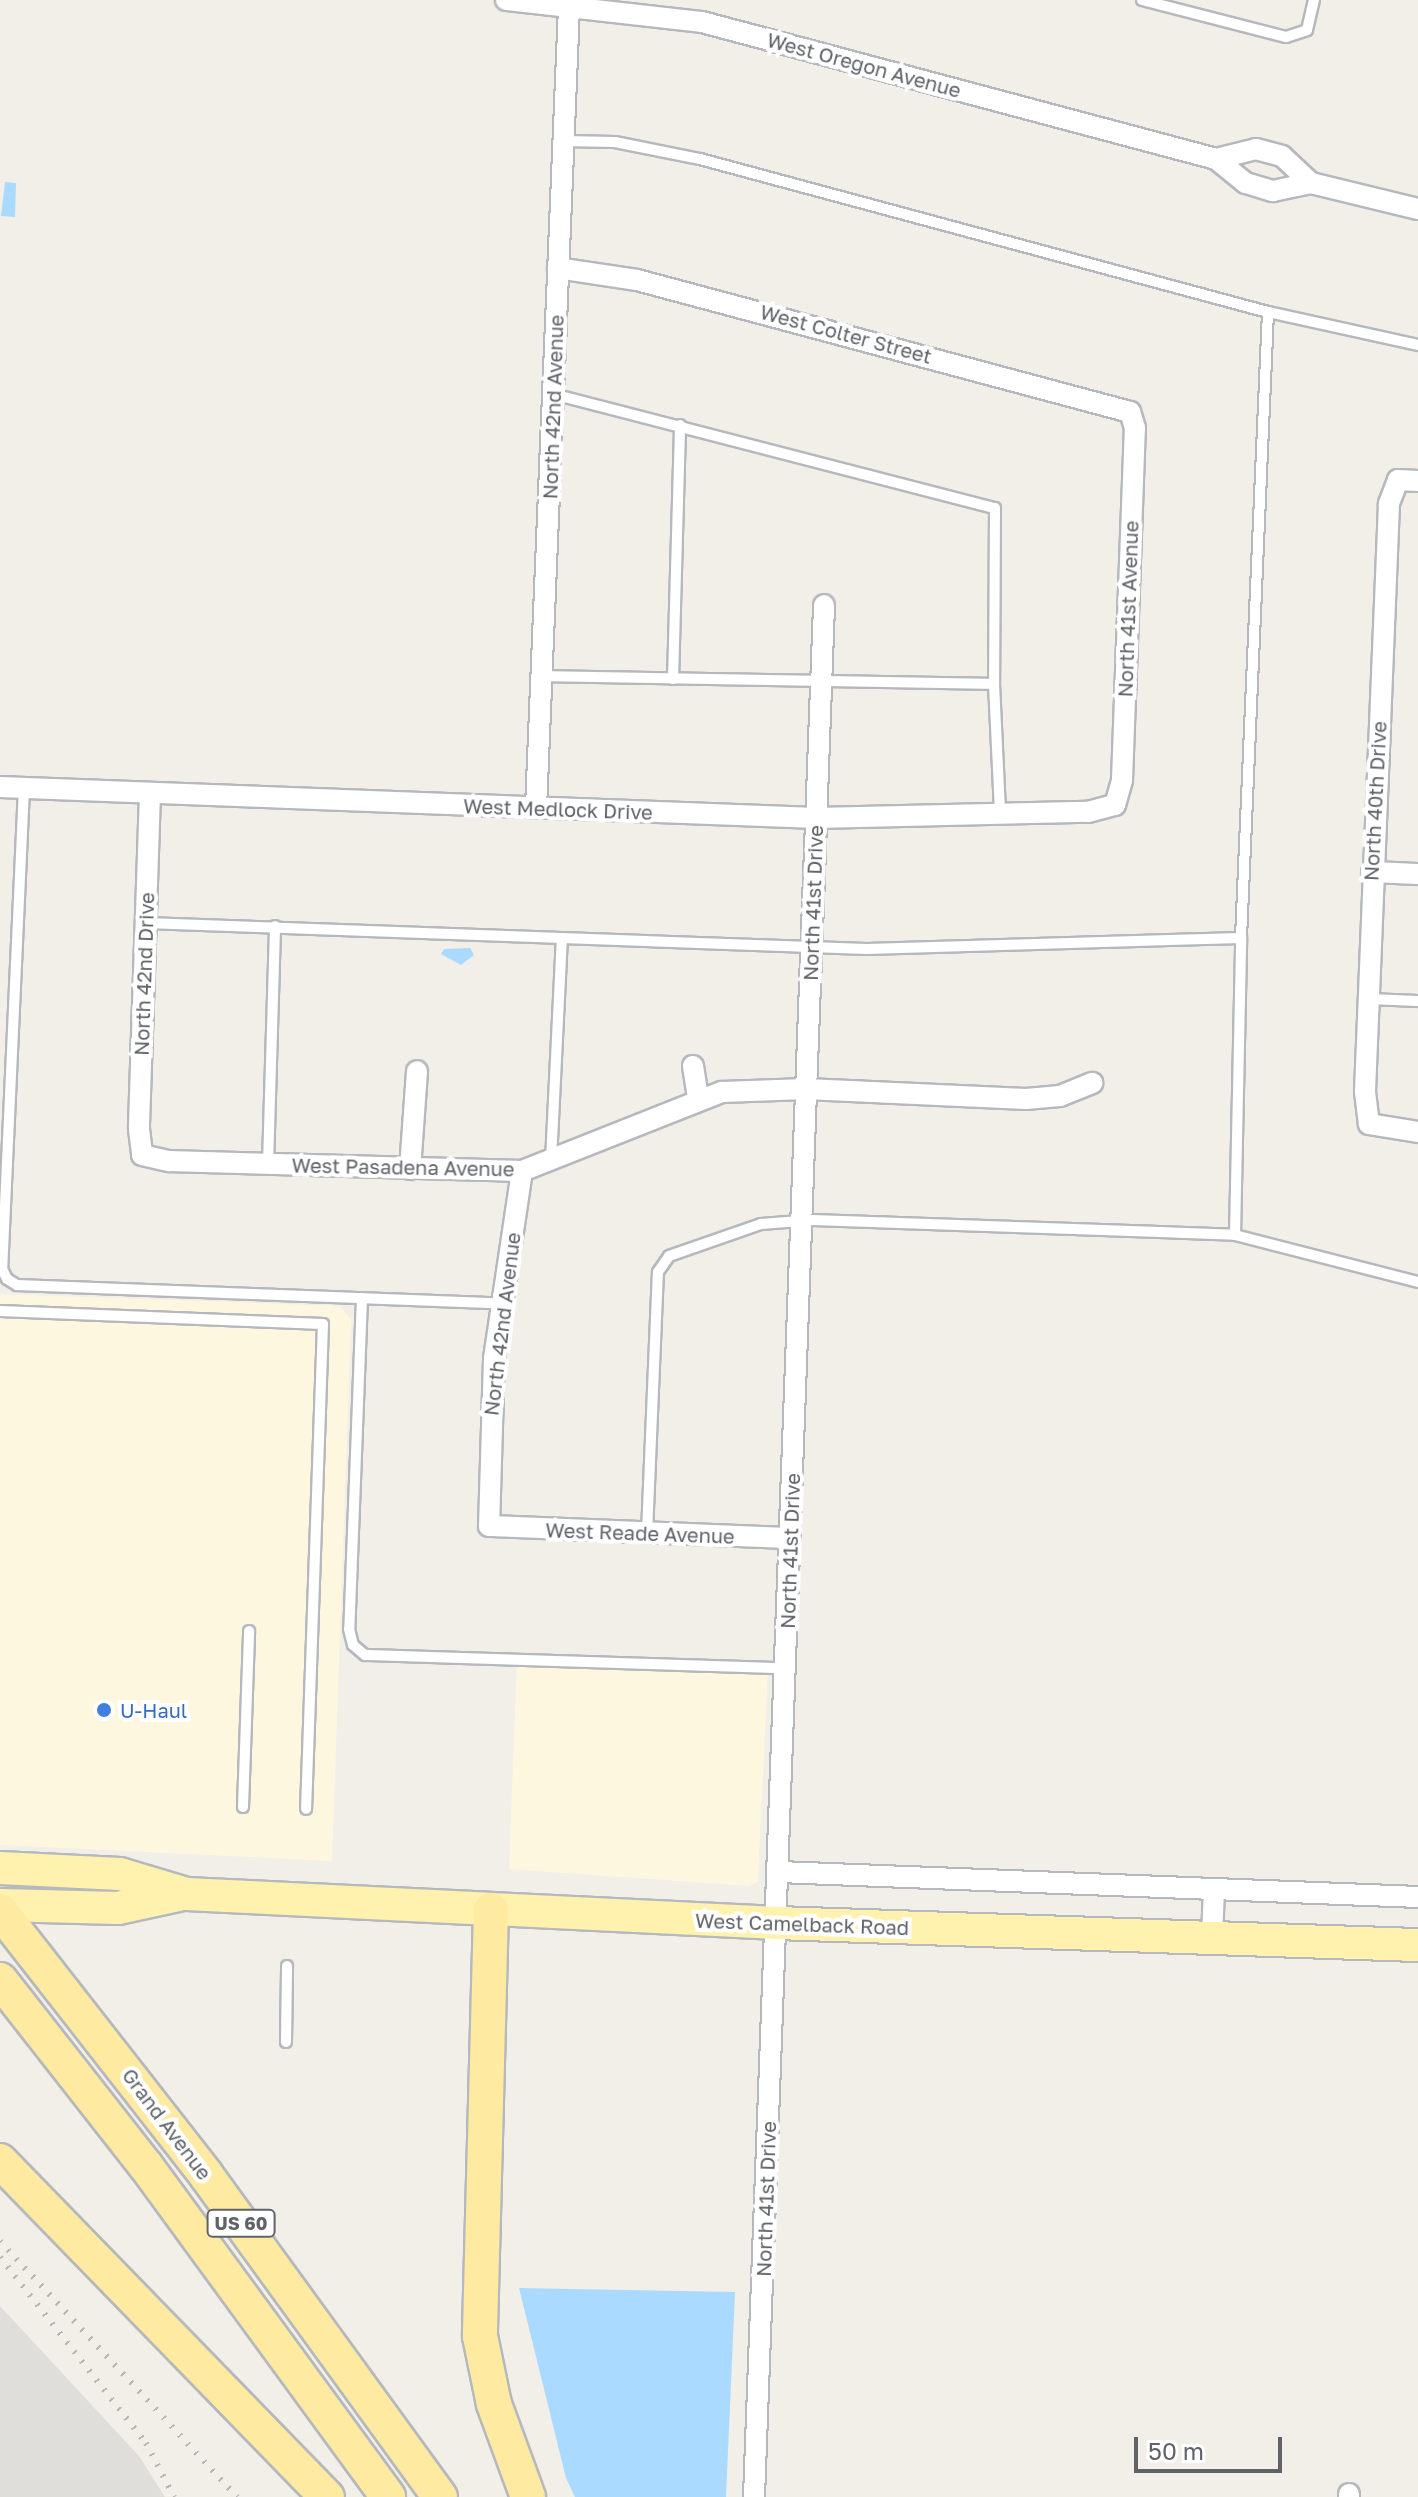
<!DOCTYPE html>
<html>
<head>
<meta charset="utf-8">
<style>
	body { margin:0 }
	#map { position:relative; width:1418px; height:2497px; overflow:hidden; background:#f1efe8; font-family:"Golos Text",sans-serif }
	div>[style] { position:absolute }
	.commercial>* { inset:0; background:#fef7e0 }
	.industrial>* { inset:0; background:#e0deda }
	.water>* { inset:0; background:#aadaff }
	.roads { filter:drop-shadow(2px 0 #b5b8bc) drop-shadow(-2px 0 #b5b8bc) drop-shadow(0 2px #b5b8bc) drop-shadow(0 -2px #b5b8bc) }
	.service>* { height:10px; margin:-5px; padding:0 5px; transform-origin:5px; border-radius:5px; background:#fff }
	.minor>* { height:20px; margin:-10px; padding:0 10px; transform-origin:10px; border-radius:10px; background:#fff }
	.primary>* { height:32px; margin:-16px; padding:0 16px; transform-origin:16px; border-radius:16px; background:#fff2af }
	.trunk>* { height:34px; margin:-17px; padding:0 17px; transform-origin:17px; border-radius:17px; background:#feeaa1 }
	.rail>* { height:6px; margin-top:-3px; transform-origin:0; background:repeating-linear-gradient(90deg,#b6b7b8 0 2px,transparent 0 12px) }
	.dots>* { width:22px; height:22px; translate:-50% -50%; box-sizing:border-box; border:4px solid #fff; border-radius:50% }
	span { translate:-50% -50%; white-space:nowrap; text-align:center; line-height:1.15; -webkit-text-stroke:8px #fff; paint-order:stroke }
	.shield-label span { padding:2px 6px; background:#fff; border:2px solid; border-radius:6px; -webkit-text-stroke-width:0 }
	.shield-label { font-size:18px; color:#5f6368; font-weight:700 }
	.street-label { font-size:20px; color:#5f6368 }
	.shop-label { font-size:20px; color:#366cbe }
	.left { translate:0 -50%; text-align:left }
	.scale { position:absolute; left:1134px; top:2437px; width:148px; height:36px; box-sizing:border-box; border:4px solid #5f6368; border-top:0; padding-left:10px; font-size:24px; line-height:28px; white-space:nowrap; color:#5f6368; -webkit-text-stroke:6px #fff; paint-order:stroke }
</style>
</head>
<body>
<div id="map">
	<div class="commercial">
		<i style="clip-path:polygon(0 1294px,340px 1306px,351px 1319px,332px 1861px,0 1845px)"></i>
		<i style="clip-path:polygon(517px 1658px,768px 1668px,758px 1881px,749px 1886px,509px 1869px)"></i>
	</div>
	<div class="industrial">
		<i style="clip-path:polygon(0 2306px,139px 2456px,165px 2497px,0 2497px)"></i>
	</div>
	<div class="water">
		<i style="clip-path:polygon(5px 182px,16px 183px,15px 217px,1px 216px)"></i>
		<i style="clip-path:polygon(470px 948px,474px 955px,461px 965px,441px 954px,444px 949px)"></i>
		<i style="clip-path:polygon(519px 2288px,735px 2292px,726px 2497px,575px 2497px,566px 2478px)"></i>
	</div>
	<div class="roads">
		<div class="service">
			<i style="left:1142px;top:0;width:149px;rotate:14.4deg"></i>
			<i style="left:1286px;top:37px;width:22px;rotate:-18deg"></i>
			<i style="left:1307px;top:30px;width:31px;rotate:-77deg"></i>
			<i style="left:563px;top:141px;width:52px;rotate:1.1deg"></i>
			<i style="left:615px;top:142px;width:87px;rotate:11.3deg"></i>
			<i style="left:700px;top:159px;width:588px;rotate:15.08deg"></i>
			<i style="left:1268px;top:312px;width:154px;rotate:12.4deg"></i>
			<i style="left:553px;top:394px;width:456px;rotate:14.5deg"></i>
			<i style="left:995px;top:508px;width:176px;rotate:90.3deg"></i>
			<i style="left:994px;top:684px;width:129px;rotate:87.3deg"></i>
			<i style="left:542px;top:676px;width:452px;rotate:1deg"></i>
			<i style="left:673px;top:679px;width:254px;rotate:-88.4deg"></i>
			<i style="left:24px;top:788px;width:482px;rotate:92.6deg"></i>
			<i style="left:2px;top:1269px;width:11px;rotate:63deg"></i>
			<i style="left:7px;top:1279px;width:12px;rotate:31deg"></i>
			<i style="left:17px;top:1285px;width:485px;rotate:2.2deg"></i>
			<i style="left:146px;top:923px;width:721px;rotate:2.07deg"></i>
			<i style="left:867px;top:949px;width:374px;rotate:-1.7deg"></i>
			<i style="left:1369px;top:999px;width:49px;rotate:2.3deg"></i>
			<i style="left:551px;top:1161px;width:222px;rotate:-87.2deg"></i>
			<i style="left:268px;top:1164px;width:238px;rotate:-88.3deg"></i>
			<i style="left:1235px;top:1235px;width:297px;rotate:-88.8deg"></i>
			<i style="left:1241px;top:938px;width:627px;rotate:-87.53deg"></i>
			<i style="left:362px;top:1298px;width:331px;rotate:92.2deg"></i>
			<i style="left:349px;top:1629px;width:16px;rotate:76deg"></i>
			<i style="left:353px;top:1645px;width:16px;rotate:40deg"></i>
			<i style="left:365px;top:1655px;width:421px;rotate:1.8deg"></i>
			<i style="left:0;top:1311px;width:323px;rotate:2.3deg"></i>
			<i style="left:323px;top:1324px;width:485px;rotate:92deg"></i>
			<i style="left:647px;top:1533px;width:261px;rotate:-87.6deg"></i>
			<i style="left:658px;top:1272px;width:19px;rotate:-55deg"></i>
			<i style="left:669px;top:1256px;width:97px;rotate:-19.2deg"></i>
			<i style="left:761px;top:1224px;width:52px;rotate:-4.4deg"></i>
			<i style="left:813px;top:1220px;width:422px;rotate:2deg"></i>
			<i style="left:1235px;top:1235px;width:189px;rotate:14.4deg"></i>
			<i style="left:243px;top:1807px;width:176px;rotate:-88deg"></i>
			<i style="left:286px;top:2042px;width:76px;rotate:-89.2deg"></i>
		</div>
		<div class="minor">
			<i style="left:506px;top:0;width:197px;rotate:6.4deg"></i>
			<i style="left:702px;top:22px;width:532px;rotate:14.92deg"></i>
			<i style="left:1216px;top:159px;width:38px;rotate:39deg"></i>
			<i style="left:1246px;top:183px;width:28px;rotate:17deg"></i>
			<i style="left:1273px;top:191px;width:39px;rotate:-12deg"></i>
			<i style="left:1311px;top:183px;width:110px;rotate:13.7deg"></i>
			<i style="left:1216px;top:159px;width:41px;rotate:-14deg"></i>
			<i style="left:1256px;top:149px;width:27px;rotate:15deg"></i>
			<i style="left:1282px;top:156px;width:40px;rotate:43deg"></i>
			<i style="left:1418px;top:481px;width:20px;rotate:-177deg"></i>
			<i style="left:1398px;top:480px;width:26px;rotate:111deg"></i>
			<i style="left:1389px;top:504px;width:588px;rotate:92.34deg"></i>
			<i style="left:1365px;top:1092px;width:32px;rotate:83deg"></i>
			<i style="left:1369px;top:1124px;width:50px;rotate:9.3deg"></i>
			<i style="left:0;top:787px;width:817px;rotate:2.18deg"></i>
			<i style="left:816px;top:818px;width:272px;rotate:-1.3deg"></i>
			<i style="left:1088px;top:812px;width:28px;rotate:-15deg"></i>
			<i style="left:1115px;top:805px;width:26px;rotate:-74deg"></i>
			<i style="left:1122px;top:780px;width:352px;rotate:-87.9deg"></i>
			<i style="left:1135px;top:428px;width:17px;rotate:-107deg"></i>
			<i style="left:1130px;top:412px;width:510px;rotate:-165.01deg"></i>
			<i style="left:637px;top:280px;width:80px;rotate:-171.4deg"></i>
			<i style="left:150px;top:793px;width:336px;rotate:91.9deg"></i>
			<i style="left:139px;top:1129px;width:26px;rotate:83deg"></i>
			<i style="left:142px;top:1155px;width:28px;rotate:13deg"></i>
			<i style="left:169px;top:1161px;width:353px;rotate:1.6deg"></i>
			<i style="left:522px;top:1171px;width:215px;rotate:-21.6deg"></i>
			<i style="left:722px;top:1092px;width:84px;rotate:-2deg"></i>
			<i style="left:806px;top:1089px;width:220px;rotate:2.6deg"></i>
			<i style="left:1026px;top:1099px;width:34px;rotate:-5deg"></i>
			<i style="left:1060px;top:1096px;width:35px;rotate:-22deg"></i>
			<i style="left:536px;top:808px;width:802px;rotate:-87.64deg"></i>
			<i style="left:1372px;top:872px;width:46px;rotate:2.5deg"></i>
			<i style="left:693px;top:1066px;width:33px;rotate:81deg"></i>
			<i style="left:410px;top:1169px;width:98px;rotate:-85.9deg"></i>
			<i style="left:522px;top:1171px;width:190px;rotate:98.5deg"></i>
			<i style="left:494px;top:1359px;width:167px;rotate:91.7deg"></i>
			<i style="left:489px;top:1526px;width:301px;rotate:2.3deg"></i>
			<i style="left:779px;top:1872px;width:639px;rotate:2.24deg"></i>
			<i style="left:1212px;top:1937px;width:48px;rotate:-87.6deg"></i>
			<i style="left:754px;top:2497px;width:1893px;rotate:-87.88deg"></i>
			<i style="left:1349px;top:2497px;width:3px;rotate:-90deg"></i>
		</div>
		<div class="primary">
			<i style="left:0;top:1868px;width:120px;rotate:2.9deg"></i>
			<i style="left:120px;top:1874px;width:70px;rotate:16.6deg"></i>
			<i style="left:187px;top:1894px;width:591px;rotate:2.81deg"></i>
			<i style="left:777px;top:1923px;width:641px;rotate:1.97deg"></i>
			<i style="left:0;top:1905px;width:118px;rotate:1.5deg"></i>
			<i style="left:118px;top:1908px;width:66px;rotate:-12.2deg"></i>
		</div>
		<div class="trunk">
			<i style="left:491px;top:1910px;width:426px;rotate:91.5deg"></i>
			<i style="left:480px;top:2336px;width:69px;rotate:78.4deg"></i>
			<i style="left:494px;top:2404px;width:99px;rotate:69.9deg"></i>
			<i style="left:0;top:1911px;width:335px;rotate:52deg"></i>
			<i style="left:206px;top:2175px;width:398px;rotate:54deg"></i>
			<i style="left:0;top:1980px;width:236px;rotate:51.9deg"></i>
			<i style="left:146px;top:2166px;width:410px;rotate:53.8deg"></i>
			<i style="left:0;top:2161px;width:469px;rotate:45.8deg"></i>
		</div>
	</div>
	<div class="rail">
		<i style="left:0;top:2241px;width:349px;rotate:47.2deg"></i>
		<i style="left:0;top:2257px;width:236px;rotate:51.9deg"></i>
		<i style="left:146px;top:2443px;width:61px;rotate:62.6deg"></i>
	</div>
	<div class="dots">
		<i style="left:104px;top:1710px;background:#3f7fe0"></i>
	</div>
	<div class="shield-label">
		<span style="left:241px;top:2223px">US 60</span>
	</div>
	<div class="street-label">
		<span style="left:864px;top:65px;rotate:15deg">West Oregon Avenue</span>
		<span style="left:846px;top:334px;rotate:15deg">West Colter Street</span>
		<span style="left:553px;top:407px;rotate:-88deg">North 42nd Avenue</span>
		<span style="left:1128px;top:609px;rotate:-88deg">North 41st Avenue</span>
		<span style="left:1375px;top:801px;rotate:-87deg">North 40th Drive</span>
		<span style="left:558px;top:809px;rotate:2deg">West Medlock Drive</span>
		<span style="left:813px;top:903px;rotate:-88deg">North 41st Drive</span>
		<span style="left:144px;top:974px;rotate:-88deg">North 42nd Drive</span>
		<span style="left:403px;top:1167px;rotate:1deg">West Pasadena Avenue</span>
		<span style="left:502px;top:1324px;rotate:-83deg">North 42nd Avenue</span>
		<span style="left:640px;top:1533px;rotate:2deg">West Reade Avenue</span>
		<span style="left:790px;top:1551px;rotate:-88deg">North 41st Drive</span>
		<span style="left:802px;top:1924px;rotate:2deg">West Camelback Road</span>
		<span style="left:167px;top:2124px;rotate:53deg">Grand Avenue</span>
		<span style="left:766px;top:2199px;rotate:-88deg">North 41st Drive</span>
	</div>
	<div class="shop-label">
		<span class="left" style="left:120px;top:1710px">U-Haul</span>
	</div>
	<div class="scale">50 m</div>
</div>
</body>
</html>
